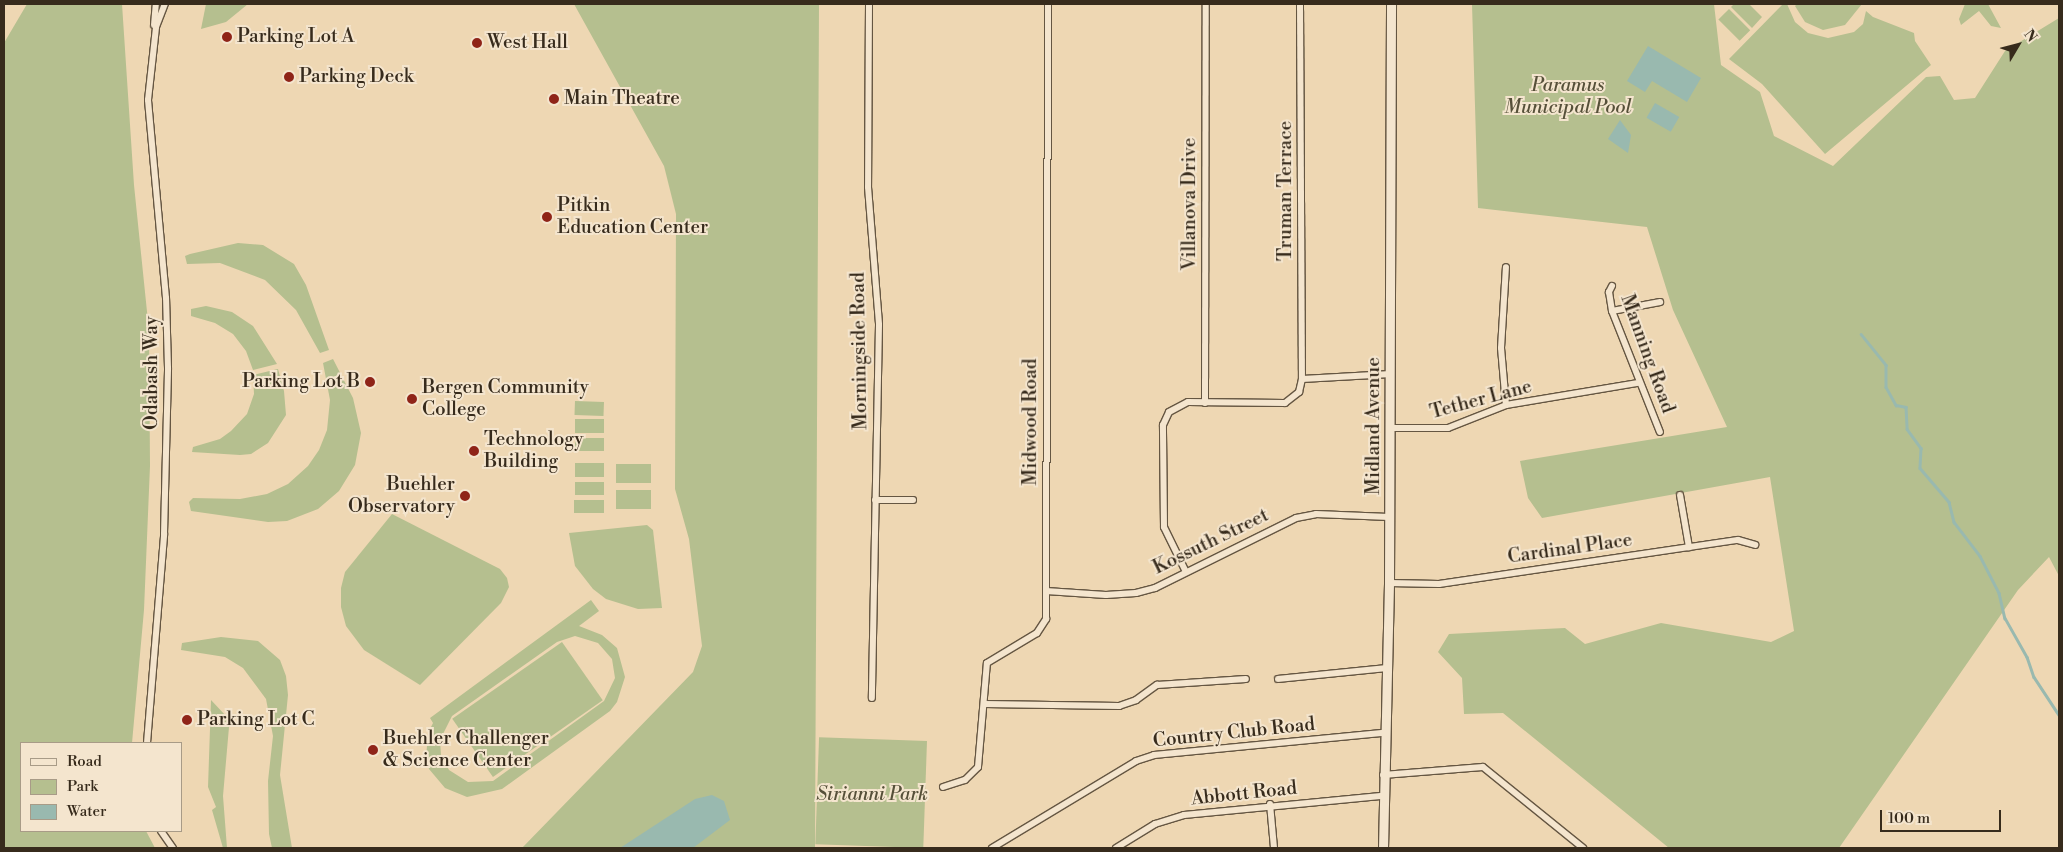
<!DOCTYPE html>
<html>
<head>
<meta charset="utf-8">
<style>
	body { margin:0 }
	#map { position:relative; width:2063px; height:852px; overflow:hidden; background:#eed7b3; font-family:"Libre Bodoni",serif }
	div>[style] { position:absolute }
	.green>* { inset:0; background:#b5bf8f; transform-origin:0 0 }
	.water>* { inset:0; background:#99b9af; transform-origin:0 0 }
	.stream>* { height:2.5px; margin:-1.25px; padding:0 1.25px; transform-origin:1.25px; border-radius:1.25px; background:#99b9af }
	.roads { filter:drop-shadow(1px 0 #655642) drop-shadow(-1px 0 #655642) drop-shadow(0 1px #655642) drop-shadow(0 -1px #655642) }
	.minor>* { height:6px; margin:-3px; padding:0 3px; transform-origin:3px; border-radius:3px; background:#f4e5ce }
	.tertiary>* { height:9px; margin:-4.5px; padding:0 4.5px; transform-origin:4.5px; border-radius:4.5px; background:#f4e5ce }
	.dots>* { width:14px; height:14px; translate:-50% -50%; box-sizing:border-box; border:2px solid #f4e5ce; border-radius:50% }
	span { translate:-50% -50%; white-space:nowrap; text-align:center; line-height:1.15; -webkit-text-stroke:4px #f4e5ce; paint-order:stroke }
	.poi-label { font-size:19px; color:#372b1c }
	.left { translate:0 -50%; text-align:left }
	.right { translate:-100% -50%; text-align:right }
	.park-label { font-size:19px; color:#565039; font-style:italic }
	.street-label { font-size:19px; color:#372b1c }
	.frame { position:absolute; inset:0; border:5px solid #372b1c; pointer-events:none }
	.legend { position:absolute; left:20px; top:742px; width:162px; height:90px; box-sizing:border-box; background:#f4e5ce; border:1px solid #a89b87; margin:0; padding:6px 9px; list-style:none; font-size:15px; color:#372b1c }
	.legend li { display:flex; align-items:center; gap:10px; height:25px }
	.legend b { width:25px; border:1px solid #a89b87 }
	.north { position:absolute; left:1993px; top:20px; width:50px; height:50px; -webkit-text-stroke:4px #f4e5ce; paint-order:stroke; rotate:53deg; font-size:14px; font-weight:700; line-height:20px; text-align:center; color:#372b1c }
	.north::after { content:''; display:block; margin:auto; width:18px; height:22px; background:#372b1c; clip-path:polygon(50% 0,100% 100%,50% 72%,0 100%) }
	.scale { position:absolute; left:1880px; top:810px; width:121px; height:22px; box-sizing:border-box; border:2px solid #372b1c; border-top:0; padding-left:6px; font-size:15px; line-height:18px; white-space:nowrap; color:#372b1c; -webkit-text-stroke:4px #f4e5ce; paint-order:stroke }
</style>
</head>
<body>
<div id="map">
	<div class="green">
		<i style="clip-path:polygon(27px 4px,122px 4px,134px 185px,149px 331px,150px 466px,144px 610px,132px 743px,21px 743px,21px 831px,146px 831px,155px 848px,4px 848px,4px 43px)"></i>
		<i style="clip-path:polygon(206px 4px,248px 4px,226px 22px,201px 29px)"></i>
		<i style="clip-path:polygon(574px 4px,819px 4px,815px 848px,522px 848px,693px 672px,702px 646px,689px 539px,675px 489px,676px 214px,664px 166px)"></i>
		<i style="clip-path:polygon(1472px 4px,1714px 4px,1721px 65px,1760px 92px,1774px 136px,1833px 166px,1926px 77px,1940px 76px,1954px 100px,1975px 98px,2005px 51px,2059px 18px,2059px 576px,2049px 557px,2018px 590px,1839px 848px,1669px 848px,1503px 713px,1464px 714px,1462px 678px,1438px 652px,1449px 634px,1565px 628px,1585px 644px,1661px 623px,1771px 642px,1794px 631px,1770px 477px,1542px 518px,1528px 498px,1520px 461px,1727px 427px,1673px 310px,1647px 227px,1478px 208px)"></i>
		<i style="clip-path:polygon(1734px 4px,1749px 4px,1762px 17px,1752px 28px,1731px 7px)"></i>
		<i style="clip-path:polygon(1783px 4px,1787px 4px,1795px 22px,1808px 33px,1828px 38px,1854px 32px,1863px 24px,1866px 11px,1873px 17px,1914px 33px,1915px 41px,1931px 65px,1825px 154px,1762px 84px,1729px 59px)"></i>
		<i style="clip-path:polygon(1797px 4px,1862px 4px,1845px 25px,1823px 30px,1805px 22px,1795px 6px)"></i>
		<i style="clip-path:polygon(1965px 4px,1988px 4px,2001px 28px,1991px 26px,1979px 11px,1961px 25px,1959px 19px)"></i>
		<i style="left:1729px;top:9px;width:30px;height:15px;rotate:45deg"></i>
		<i style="clip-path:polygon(238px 243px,263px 245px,294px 264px,306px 285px,329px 350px,320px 353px,296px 310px,265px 280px,220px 263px,187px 264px,185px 256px,190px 254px)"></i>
		<i style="clip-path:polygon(206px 306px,232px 312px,253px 326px,277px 364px,253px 370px,246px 351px,233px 334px,215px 323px,191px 316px,191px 309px)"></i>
		<i style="clip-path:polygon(333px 359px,353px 398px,361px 433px,355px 465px,339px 491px,318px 509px,287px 521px,268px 522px,191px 511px,189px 502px,193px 498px,240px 499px,267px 494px,288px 484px,308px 466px,319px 450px,327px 430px,330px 400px,323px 363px)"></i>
		<i style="clip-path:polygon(278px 369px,284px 391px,286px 415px,268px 443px,251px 454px,240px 455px,192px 452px,193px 447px,220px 439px,231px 431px,247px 414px,254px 394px,253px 375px)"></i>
		<i style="left:575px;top:401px;width:29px;height:14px;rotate:2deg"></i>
		<i style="left:575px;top:419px;width:29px;height:14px"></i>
		<i style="left:575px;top:438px;width:29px;height:13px"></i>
		<i style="left:575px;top:463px;width:29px;height:14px"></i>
		<i style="left:616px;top:464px;width:35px;height:19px"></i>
		<i style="left:575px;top:482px;width:29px;height:13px"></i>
		<i style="left:616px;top:490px;width:35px;height:19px"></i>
		<i style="left:574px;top:500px;width:30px;height:13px"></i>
		<i style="clip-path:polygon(392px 514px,500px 569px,507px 578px,509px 587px,501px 603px,420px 685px,364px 650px,346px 626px,341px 607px,341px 588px,345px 572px)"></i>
		<i style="clip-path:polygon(647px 525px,653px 530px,662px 608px,638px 609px,606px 599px,593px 589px,575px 566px,569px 533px)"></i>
		<i style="clip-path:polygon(evenodd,591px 600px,599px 611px,579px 626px,602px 635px,617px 648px,625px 677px,617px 702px,610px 711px,502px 789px,467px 797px,445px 788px,429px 769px,426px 758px,428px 733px,433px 723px,430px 718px,591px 600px,575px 636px,598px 643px,612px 659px,615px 678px,604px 701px,493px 781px,468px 782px,449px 770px,441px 755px,440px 740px,452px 716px,557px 642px,575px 636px)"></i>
		<i style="clip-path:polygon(221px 637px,258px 641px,280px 660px,286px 676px,288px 695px,280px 775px,292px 848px,272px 848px,269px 834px,268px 781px,273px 736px,266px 699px,243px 668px,225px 657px,181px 650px,182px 643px)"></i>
		<i style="left:562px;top:642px;width:71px;height:134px;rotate:55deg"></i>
		<i style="clip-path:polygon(211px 700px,226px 716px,229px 727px,223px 796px,227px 848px,223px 848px,212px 810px,216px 807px,208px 787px)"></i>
		<i style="left:927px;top:741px;width:107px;height:108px;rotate:92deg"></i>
	</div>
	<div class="water">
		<i style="clip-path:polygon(1648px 46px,1701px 78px,1687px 102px,1652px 81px,1645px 92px,1627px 81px)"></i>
		<i style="left:1655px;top:103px;width:28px;height:17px;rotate:30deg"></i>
		<i style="clip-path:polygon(1620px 120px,1631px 135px,1628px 153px,1608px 139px)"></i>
		<i style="clip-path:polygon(712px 795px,724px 801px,730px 820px,693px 848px,620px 848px,695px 799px)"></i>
	</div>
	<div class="stream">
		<i style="left:1861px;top:334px;width:40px;rotate:51deg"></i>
		<i style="left:1886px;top:365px;width:22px;rotate:90deg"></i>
		<i style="left:1886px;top:387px;width:21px;rotate:61deg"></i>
		<i style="left:1896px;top:405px;width:10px;rotate:11deg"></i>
		<i style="left:1906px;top:407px;width:22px;rotate:87deg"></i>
		<i style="left:1907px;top:429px;width:24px;rotate:54deg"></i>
		<i style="left:1921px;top:448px;width:20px;rotate:93deg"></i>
		<i style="left:1920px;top:468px;width:45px;rotate:49.5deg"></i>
		<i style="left:1949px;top:502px;width:21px;rotate:76deg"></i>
		<i style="left:1954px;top:522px;width:43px;rotate:52.6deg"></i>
		<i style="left:1980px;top:556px;width:42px;rotate:62.8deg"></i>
		<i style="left:1999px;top:593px;width:26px;rotate:77deg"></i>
		<i style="left:2005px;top:618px;width:45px;rotate:60.6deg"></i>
		<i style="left:2027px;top:657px;width:21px;rotate:71deg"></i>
		<i style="left:2034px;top:677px;width:45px;rotate:56.7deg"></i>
	</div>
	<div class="roads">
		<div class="minor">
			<i style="left:869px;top:4px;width:183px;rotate:90.3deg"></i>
			<i style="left:868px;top:187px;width:138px;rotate:85.4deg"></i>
			<i style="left:879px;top:325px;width:373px;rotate:91.1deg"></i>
			<i style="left:1300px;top:4px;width:375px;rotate:89.7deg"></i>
			<i style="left:154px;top:25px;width:21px;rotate:-85deg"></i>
			<i style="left:1612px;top:286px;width:7px;rotate:117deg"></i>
			<i style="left:1609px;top:292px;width:19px;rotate:81deg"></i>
			<i style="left:1612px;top:311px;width:130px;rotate:68.4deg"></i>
			<i style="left:1612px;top:311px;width:49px;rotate:-10.6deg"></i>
			<i style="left:1205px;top:403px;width:399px;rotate:-89.9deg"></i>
			<i style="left:1506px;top:405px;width:57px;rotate:-95deg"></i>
			<i style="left:1501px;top:348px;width:81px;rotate:-86.5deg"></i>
			<i style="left:1390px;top:428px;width:58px"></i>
			<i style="left:1448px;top:428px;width:62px;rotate:-21.6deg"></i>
			<i style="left:1506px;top:405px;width:134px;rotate:-9.5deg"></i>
			<i style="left:1680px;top:495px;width:53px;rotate:80.2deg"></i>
			<i style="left:875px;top:500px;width:38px"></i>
			<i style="left:1186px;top:572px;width:50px;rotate:-116.1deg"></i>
			<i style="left:1164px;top:527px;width:102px;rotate:-90.6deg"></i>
			<i style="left:1163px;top:425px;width:14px;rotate:-65deg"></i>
			<i style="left:1169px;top:412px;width:21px;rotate:-28deg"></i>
			<i style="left:1188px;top:402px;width:97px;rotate:0.6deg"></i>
			<i style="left:1285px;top:403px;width:18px;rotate:-38deg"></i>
			<i style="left:1299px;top:392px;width:13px;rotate:-77deg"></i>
			<i style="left:1302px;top:379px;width:89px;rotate:-3.2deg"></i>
			<i style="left:1389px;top:583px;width:50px;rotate:1.1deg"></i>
			<i style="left:1439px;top:584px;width:302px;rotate:-8.4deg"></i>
			<i style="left:1738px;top:540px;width:18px;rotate:16deg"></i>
			<i style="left:1046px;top:591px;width:60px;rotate:3.8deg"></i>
			<i style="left:1106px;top:595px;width:30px;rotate:-4deg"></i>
			<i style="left:1136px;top:593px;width:20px;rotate:-15deg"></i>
			<i style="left:1155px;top:588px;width:157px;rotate:-26.4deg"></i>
			<i style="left:1296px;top:518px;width:20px;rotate:-11deg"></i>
			<i style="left:1316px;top:514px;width:73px;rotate:2.4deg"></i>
			<i style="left:1278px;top:679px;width:109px;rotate:-5.8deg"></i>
			<i style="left:985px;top:704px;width:134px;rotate:0.9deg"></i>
			<i style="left:1119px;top:706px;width:18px;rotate:-19deg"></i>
			<i style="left:1136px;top:700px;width:26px;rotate:-36deg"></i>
			<i style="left:1157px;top:685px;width:89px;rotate:-3.9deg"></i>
			<i style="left:147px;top:743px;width:210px;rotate:-85.3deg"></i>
			<i style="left:164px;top:534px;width:166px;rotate:-88.6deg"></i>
			<i style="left:168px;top:368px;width:70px;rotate:-91.6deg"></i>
			<i style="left:166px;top:298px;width:199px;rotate:-95.2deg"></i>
			<i style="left:148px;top:100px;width:73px;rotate:-83.7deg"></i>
			<i style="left:156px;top:27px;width:25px;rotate:-69deg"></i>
			<i style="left:1383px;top:775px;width:100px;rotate:-4.6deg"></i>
			<i style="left:1483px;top:767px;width:129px;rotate:39deg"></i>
			<i style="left:943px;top:787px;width:23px;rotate:-18deg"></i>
			<i style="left:965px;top:780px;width:18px;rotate:-45deg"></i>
			<i style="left:978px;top:767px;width:104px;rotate:-85.1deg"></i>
			<i style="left:987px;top:663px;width:58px;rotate:-31deg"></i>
			<i style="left:1037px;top:633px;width:17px;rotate:-57deg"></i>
			<i style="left:1046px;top:619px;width:615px;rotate:-89.81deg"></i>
			<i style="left:1270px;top:804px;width:44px;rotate:84.8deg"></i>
			<i style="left:161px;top:831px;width:21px;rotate:55deg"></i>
			<i style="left:992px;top:848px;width:168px;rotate:-31.1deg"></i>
			<i style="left:1136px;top:761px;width:19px;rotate:-18deg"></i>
			<i style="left:1154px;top:755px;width:231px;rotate:-5.5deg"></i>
			<i style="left:1116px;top:848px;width:46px;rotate:-31.6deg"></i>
			<i style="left:1155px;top:824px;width:30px;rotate:-17deg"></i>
			<i style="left:1184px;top:815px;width:200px;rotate:-5.5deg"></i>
		</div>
		<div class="tertiary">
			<i style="left:1383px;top:848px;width:265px;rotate:-88.7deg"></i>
			<i style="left:1389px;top:583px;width:579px;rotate:-89.8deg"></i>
		</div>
	</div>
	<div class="dots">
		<i style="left:227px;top:37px;background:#8f2418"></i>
		<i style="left:477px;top:43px;background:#8f2418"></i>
		<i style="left:289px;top:77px;background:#8f2418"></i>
		<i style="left:554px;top:99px;background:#8f2418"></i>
		<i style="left:547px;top:217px;background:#8f2418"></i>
		<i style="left:370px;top:382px;background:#8f2418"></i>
		<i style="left:412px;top:399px;background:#8f2418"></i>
		<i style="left:474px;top:451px;background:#8f2418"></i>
		<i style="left:465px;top:496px;background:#8f2418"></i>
		<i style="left:187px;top:720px;background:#8f2418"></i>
		<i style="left:373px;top:750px;background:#8f2418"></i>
	</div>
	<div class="poi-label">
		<span class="left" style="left:237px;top:37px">Parking Lot A</span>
		<span class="left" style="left:487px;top:43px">West Hall</span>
		<span class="left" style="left:299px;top:77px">Parking Deck</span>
		<span class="left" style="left:564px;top:99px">Main Theatre</span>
		<span class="left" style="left:557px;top:217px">Pitkin<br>Education Center</span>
		<span class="right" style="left:360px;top:382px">Parking Lot B</span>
		<span class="left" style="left:422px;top:399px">Bergen Community<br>College</span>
		<span class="left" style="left:484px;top:451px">Technology<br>Building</span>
		<span class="right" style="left:455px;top:496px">Buehler<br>Observatory</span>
		<span class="left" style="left:197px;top:720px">Parking Lot C</span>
		<span class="left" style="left:383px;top:750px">Buehler Challenger<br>&amp; Science Center</span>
	</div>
	<div class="park-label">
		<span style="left:1568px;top:97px">Paramus<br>Municipal Pool</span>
		<span style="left:872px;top:795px">Sirianni Park</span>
	</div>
	<div class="street-label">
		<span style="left:1286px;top:191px;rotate:-90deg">Truman Terrace</span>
		<span style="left:1190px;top:204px;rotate:-90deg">Villanova Drive</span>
		<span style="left:860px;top:351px;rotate:-91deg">Morningside Road</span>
		<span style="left:1647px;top:354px;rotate:70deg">Manning Road</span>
		<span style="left:152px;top:373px;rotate:-90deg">Odabash Way</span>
		<span style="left:1481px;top:400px;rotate:-15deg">Tether Lane</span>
		<span style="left:1031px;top:422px;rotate:-90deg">Midwood Road</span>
		<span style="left:1374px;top:426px;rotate:-90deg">Midland Avenue</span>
		<span style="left:1211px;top:542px;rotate:-26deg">Kossuth Street</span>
		<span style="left:1570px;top:549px;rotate:-8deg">Cardinal Place</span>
		<span style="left:1234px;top:733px;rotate:-6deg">Country Club Road</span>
		<span style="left:1244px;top:794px;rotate:-6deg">Abbott Road</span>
	</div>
	<div class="frame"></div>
	<ul class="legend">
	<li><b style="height:6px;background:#f4e5ce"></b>Road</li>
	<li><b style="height:14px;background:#b5bf8f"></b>Park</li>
	<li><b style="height:14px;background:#99b9af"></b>Water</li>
	</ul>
	<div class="north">N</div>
	<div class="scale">100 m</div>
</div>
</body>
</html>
